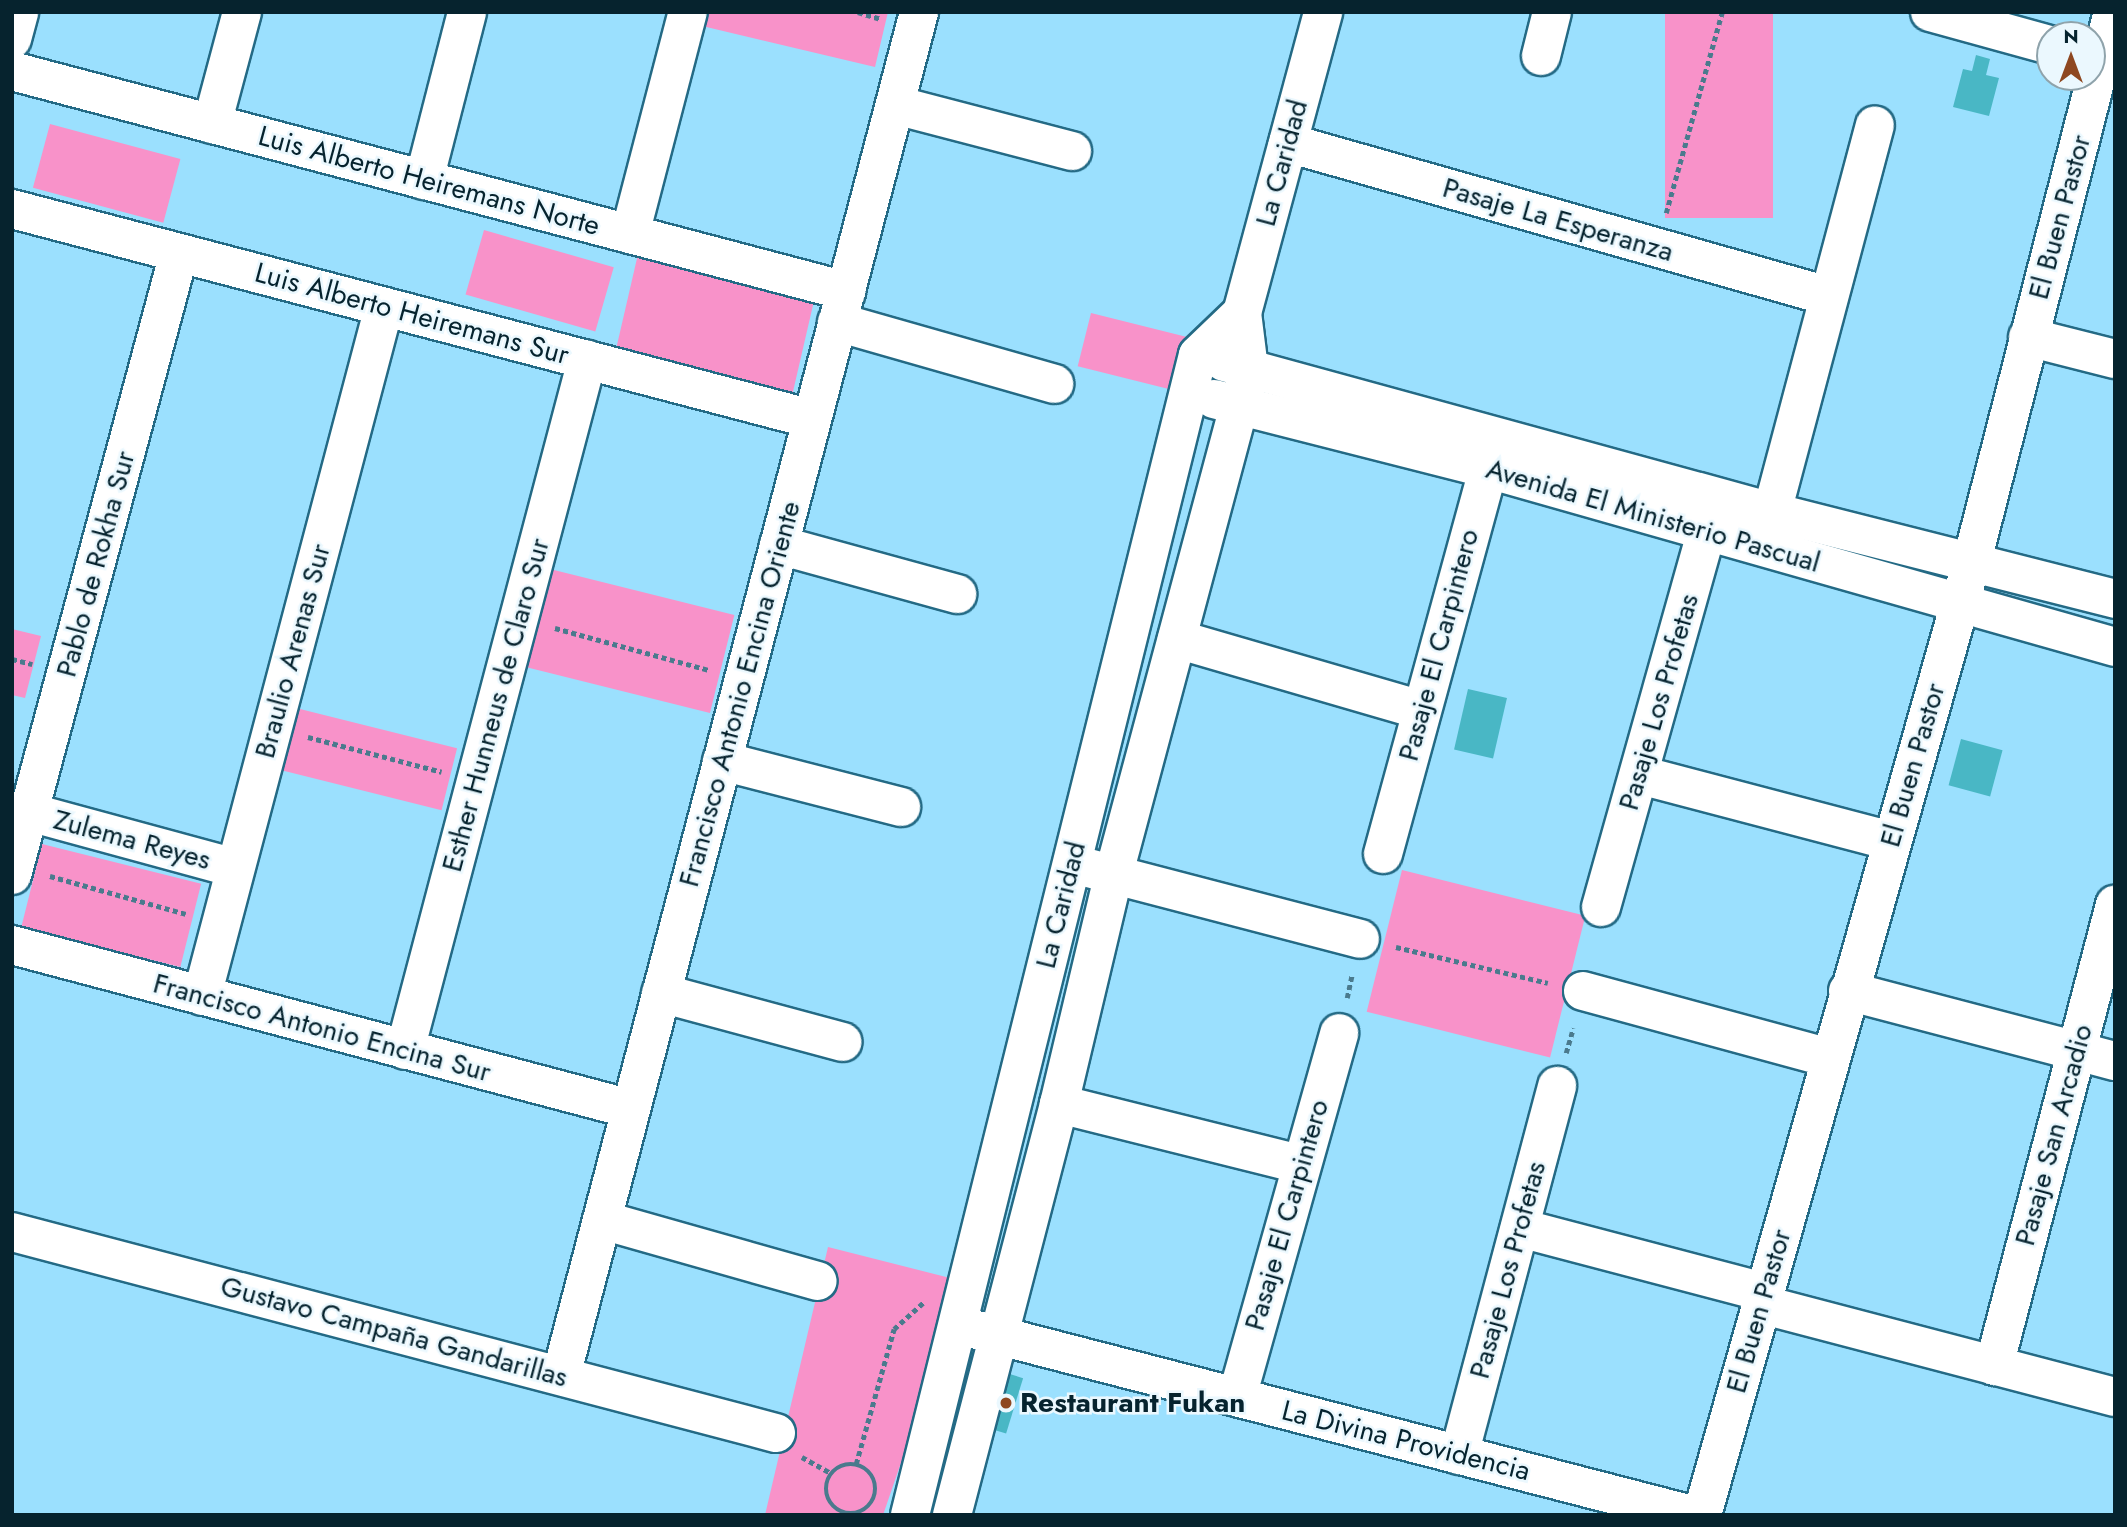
<!DOCTYPE html>
<html>
<head>
<meta charset="utf-8">
<style>
	body { margin:0 }
	#map { position:relative; width:2127px; height:1527px; overflow:hidden; background:#9be0fe; font-family:Jost,sans-serif }
	div>[style] { position:absolute }
	.green>* { inset:0; background:#f892c9; transform-origin:0 0 }
	.building>* { inset:0; background:#49b7c5; transform-origin:0 0 }
	.path>* { height:4.5px; margin-top:-2.25px; transform-origin:0; background:repeating-linear-gradient(90deg,#4a7a8d 0 5px,transparent 0 8.5px) }
	.path>.ring { margin:-2.25px; padding:0; box-sizing:content-box; background:none; border:4.5px solid #4a7a8d; border-radius:50% }
	.roads { filter:drop-shadow(2px 0 #246a85) drop-shadow(-2px 0 #246a85) drop-shadow(0 2px #246a85) drop-shadow(0 -2px #246a85) }
	.street>* { height:38px; margin:-19px; padding:0 19px; transform-origin:19px; border-radius:19px; background:#fff }
	.dots>* { width:19px; height:19px; translate:-50% -50%; box-sizing:border-box; border:4px solid #ebf8fe; border-radius:50% }
	span { translate:-50% -50%; white-space:nowrap; text-align:center; line-height:1.15; -webkit-text-stroke:5px #ebf8fe; paint-order:stroke }
	.street-label { font-size:28px; color:#06232e }
	.poi-label { font-size:28px; color:#06232e; font-weight:700 }
	.left { translate:0 -50%; text-align:left }
	.frame { position:absolute; inset:0; border:14px solid #06232e; pointer-events:none }
	.north { position:absolute; left:2036px; top:21px; width:70px; height:70px; box-sizing:border-box; background:#ebf8fe; border:2px solid #8fa3ab; border-radius:50%; rotate:0deg; font-size:19px; font-weight:700; line-height:28px; text-align:center; color:#06232e }
	.north::after { content:''; display:block; margin:auto; width:24px; height:32px; background:#8e4821; clip-path:polygon(50% 0,100% 100%,50% 72%,0 100%) }
</style>
</head>
<body>
<div id="map">
	<div class="green">
		<i style="clip-path:polygon(701px 12px,888px 12px,875px 67px,698px 25px)"></i>
		<i style="left:1665px;top:12px;width:108px;height:206px"></i>
		<i style="left:50px;top:124px;width:135px;height:66px;rotate:15deg"></i>
		<i style="left:484px;top:230px;width:135px;height:67px;rotate:16deg"></i>
		<i style="left:638px;top:254px;width:182px;height:101px;rotate:13deg"></i>
		<i style="left:1091px;top:313px;width:100px;height:55px;rotate:14deg"></i>
		<i style="left:550px;top:569px;width:190px;height:101px;rotate:14deg"></i>
		<i style="clip-path:polygon(12px 629px,41px 636px,25px 698px,12px 695px)"></i>
		<i style="left:296px;top:708px;width:166px;height:64px;rotate:14deg"></i>
		<i style="left:42px;top:844px;width:164px;height:86px;rotate:14deg"></i>
		<i style="left:1402px;top:870px;width:189px;height:146px;rotate:14deg"></i>
		<i style="clip-path:polygon(828px 1247px,954px 1279px,914px 1425px,883px 1515px,765px 1515px)"></i>
	</div>
	<div class="building">
		<i style="clip-path:polygon(1976px 55px,1990px 59px,1986px 75px,1999px 78px,1989px 116px,1953px 107px,1963px 69px,1972px 71px)"></i>
		<i style="left:1468px;top:689px;width:40px;height:62px;rotate:13deg"></i>
		<i style="left:1961px;top:739px;width:43px;height:48px;rotate:15deg"></i>
		<i style="left:1003px;top:1372px;width:21px;height:58px;rotate:17deg"></i>
	</div>
	<div class="path">
		<i style="left:858px;top:12px;width:24px;rotate:17deg"></i>
		<i style="left:1666px;top:213px;width:209px;rotate:-74.4deg"></i>
		<i style="left:555px;top:628px;width:160px;rotate:15.3deg"></i>
		<i style="left:12px;top:659px;width:21px;rotate:14deg"></i>
		<i style="left:308px;top:737px;width:138px;rotate:14.6deg"></i>
		<i style="left:50px;top:876px;width:141px;rotate:15.6deg"></i>
		<i style="left:1396px;top:947px;width:156px;rotate:13.3deg"></i>
		<i style="left:1347px;top:998px;width:24px;rotate:-78deg"></i>
		<i style="left:1566px;top:1053px;width:26px;rotate:-74deg"></i>
		<i style="left:802px;top:1457px;width:33px;rotate:29deg"></i>
		<i class="ring" style="left:826px;top:1464px;width:45.5px;height:45.5px"></i>
		<i style="left:856px;top:1464px;width:140px;rotate:-74.3deg"></i>
		<i style="left:894px;top:1329px;width:40px;rotate:-42deg"></i>
	</div>
	<div class="roads">
		<div class="street">
			<i style="left:1930px;top:12px;width:124px;rotate:15.4deg"></i>
			<i style="left:12px;top:39px;width:28px;rotate:-75deg"></i>
			<i style="left:1541px;top:56px;width:45px;rotate:-76deg"></i>
			<i style="left:12px;top:71px;width:863px;rotate:14.78deg"></i>
			<i style="left:895px;top:105px;width:183px;rotate:14.6deg"></i>
			<i style="left:212px;top:124px;width:116px;rotate:-75deg"></i>
			<i style="left:1288px;top:143px;width:561px;rotate:15.82deg"></i>
			<i style="left:424px;top:180px;width:173px;rotate:-75.6deg"></i>
			<i style="left:12px;top:209px;width:827px;rotate:14.71deg"></i>
			<i style="left:630px;top:234px;width:229px;rotate:-75.4deg"></i>
			<i style="left:837px;top:322px;width:226px;rotate:15.9deg"></i>
			<i style="left:2028px;top:337px;width:90px;rotate:14.2deg"></i>
			<i style="left:1224px;top:362px;width:568px;rotate:15.31deg"></i>
			<i style="left:1772px;top:512px;width:354px;rotate:14.2deg"></i>
			<i style="left:1214px;top:399px;width:283px;rotate:14.3deg"></i>
			<i style="left:1488px;top:469px;width:652px;rotate:15.85deg"></i>
			<i style="left:1772px;top:512px;width:400px;rotate:-75.1deg"></i>
			<i style="left:779px;top:545px;width:185px;rotate:15.4deg"></i>
			<i style="left:1177px;top:639px;width:254px;rotate:16.2deg"></i>
			<i style="left:722px;top:761px;width:185px;rotate:14.4deg"></i>
			<i style="left:1640px;top:775px;width:260px;rotate:14.7deg"></i>
			<i style="left:29px;top:812px;width:213px;rotate:15.2deg"></i>
			<i style="left:1383px;top:854px;width:425px;rotate:-74.7deg"></i>
			<i style="left:1088px;top:868px;width:281px;rotate:14.6deg"></i>
			<i style="left:12px;top:875px;width:644px;rotate:-74.97deg"></i>
			<i style="left:1601px;top:907px;width:417px;rotate:-74.3deg"></i>
			<i style="left:12px;top:945px;width:640px;rotate:14.84deg"></i>
			<i style="left:1583px;top:991px;width:256px;rotate:15.2deg"></i>
			<i style="left:1848px;top:991px;width:276px;rotate:14.7deg"></i>
			<i style="left:661px;top:993px;width:188px;rotate:15.1deg"></i>
			<i style="left:202px;top:996px;width:713px;rotate:-75.2deg"></i>
			<i style="left:405px;top:1050px;width:714px;rotate:-75.22deg"></i>
			<i style="left:1059px;top:1104px;width:248px;rotate:14deg"></i>
			<i style="left:602px;top:1220px;width:224px;rotate:15.8deg"></i>
			<i style="left:1520px;top:1228px;width:252px;rotate:14.7deg"></i>
			<i style="left:12px;top:1232px;width:790px;rotate:14.74deg"></i>
			<i style="left:1760px;top:1304px;width:367px;rotate:14.7deg"></i>
			<i style="left:973px;top:1329px;width:743px;rotate:14.5deg"></i>
			<i style="left:1994px;top:1366px;width:477px;rotate:-75.3deg"></i>
			<i style="left:561px;top:1376px;width:1410px;rotate:-75.29deg"></i>
			<i style="left:1237px;top:1397px;width:378px;rotate:-74.3deg"></i>
			<i style="left:1459px;top:1455px;width:382px;rotate:-75.1deg"></i>
			<i style="left:910px;top:1515px;width:1195px;rotate:-76.06deg"></i>
			<i style="left:1198px;top:355px;width:61px;rotate:-43.7deg"></i>
			<i style="left:952px;top:1515px;width:425px;rotate:-75.4deg"></i>
			<i style="left:1059px;top:1104px;width:237px;rotate:-76.6deg"></i>
			<i style="left:1114px;top:873px;width:522px;rotate:-75deg"></i>
			<i style="left:1249px;top:369px;width:56px;rotate:-97.1deg"></i>
			<i style="left:1242px;top:313px;width:312px;rotate:-74.9deg"></i>
			<i style="left:1702px;top:1515px;width:991px;rotate:-74.2deg"></i>
			<i style="left:1972px;top:561px;width:567px;rotate:-75.6deg"></i>
		</div>
	</div>
	<div class="dots">
		<i style="left:1006px;top:1403px;background:#8e4821"></i>
	</div>
	<div class="street-label">
		<span style="left:1282px;top:163px;rotate:-75deg">La Caridad</span>
		<span style="left:429px;top:181px;rotate:15deg">Luis Alberto Heiremans Norte</span>
		<span style="left:2060px;top:217px;rotate:-75deg">El Buen Pastor</span>
		<span style="left:1558px;top:220px;rotate:16deg">Pasaje La Esperanza</span>
		<span style="left:412px;top:314px;rotate:15deg">Luis Alberto Heiremans Sur</span>
		<span style="left:1653px;top:516px;rotate:16deg">Avenida El Ministerio Pascual</span>
		<span style="left:96px;top:564px;rotate:-75deg">Pablo de Rokha Sur</span>
		<span style="left:1439px;top:645px;rotate:-75deg">Pasaje El Carpintero</span>
		<span style="left:293px;top:651px;rotate:-75deg">Braulio Arenas Sur</span>
		<span style="left:740px;top:694px;rotate:-75deg">Francisco Antonio Encina Oriente</span>
		<span style="left:1659px;top:702px;rotate:-74deg">Pasaje Los Profetas</span>
		<span style="left:496px;top:705px;rotate:-75deg">Esther Hunneus de Claro Sur</span>
		<span style="left:1913px;top:765px;rotate:-74deg">El Buen Pastor</span>
		<span style="left:132px;top:840px;rotate:15deg">Zulema Reyes</span>
		<span style="left:1061px;top:905px;rotate:-76deg">La Caridad</span>
		<span style="left:322px;top:1028px;rotate:15deg">Francisco Antonio Encina Sur</span>
		<span style="left:2054px;top:1135px;rotate:-75deg">Pasaje San Arcadio</span>
		<span style="left:1287px;top:1215px;rotate:-74deg">Pasaje El Carpintero</span>
		<span style="left:1508px;top:1270px;rotate:-75deg">Pasaje Los Profetas</span>
		<span style="left:1759px;top:1311px;rotate:-74deg">El Buen Pastor</span>
		<span style="left:394px;top:1332px;rotate:15deg">Gustavo Campaña Gandarillas</span>
		<span style="left:1406px;top:1441px;rotate:14deg">La Divina Providencia</span>
	</div>
	<div class="poi-label">
		<span class="left" style="left:1020px;top:1403px">Restaurant Fukan</span>
	</div>
	<div class="frame"></div>
	<div class="north">N</div>
</div>
</body>
</html>
